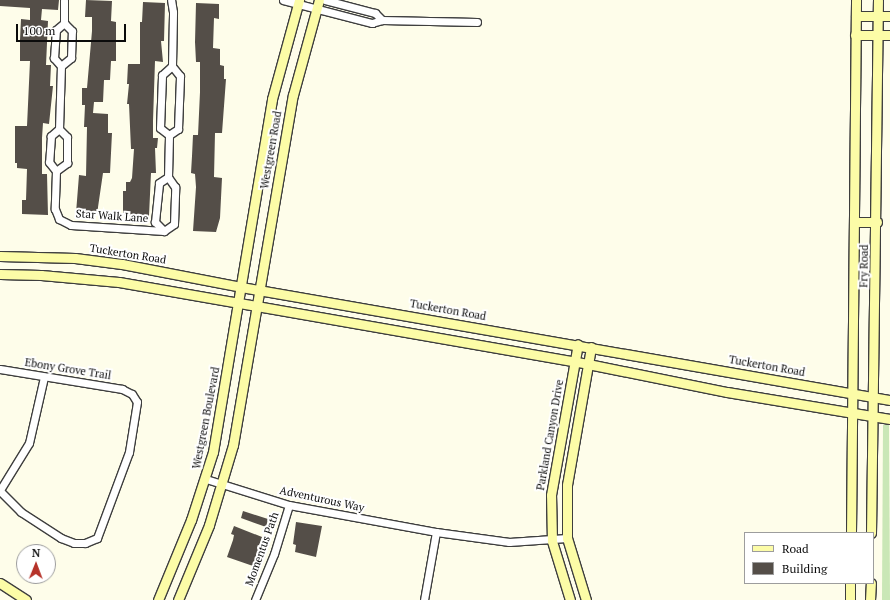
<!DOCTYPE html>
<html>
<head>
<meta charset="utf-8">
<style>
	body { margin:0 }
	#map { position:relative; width:890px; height:600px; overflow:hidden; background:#fefdea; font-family:"PT Serif",serif }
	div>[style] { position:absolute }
	.green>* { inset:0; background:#cae7b6 }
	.building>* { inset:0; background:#544e48 }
	.roads { filter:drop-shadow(1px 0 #3e3e3e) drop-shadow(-1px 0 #3e3e3e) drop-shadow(0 1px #3e3e3e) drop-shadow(0 -1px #3e3e3e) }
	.street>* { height:7px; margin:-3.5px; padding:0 3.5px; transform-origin:3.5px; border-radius:3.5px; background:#fff }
	.secondary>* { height:9px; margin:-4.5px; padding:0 4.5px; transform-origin:4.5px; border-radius:4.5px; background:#fcfca7 }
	span { translate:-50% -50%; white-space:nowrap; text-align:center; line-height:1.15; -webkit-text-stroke:4px #fff; paint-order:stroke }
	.street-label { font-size:11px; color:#0b0b0b }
	.legend { position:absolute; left:744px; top:532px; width:130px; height:52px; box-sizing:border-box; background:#fff; border:1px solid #9d9d9d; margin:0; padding:5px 7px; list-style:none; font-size:12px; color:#0b0b0b }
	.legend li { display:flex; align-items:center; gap:8px; height:20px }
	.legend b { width:20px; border:1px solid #9d9d9d }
	.north { position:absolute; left:16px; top:544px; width:40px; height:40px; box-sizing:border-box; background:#fff; border:1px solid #9d9d9d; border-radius:50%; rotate:1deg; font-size:11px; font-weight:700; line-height:16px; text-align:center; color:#0b0b0b }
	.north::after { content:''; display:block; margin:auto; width:14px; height:18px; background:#b63229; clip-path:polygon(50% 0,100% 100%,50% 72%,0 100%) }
	.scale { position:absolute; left:16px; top:24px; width:110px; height:18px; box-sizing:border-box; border:2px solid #0b0b0b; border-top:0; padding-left:5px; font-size:12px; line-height:14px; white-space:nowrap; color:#0b0b0b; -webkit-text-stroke:3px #fff; paint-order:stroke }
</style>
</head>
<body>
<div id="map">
	<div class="green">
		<i style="clip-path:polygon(889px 424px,890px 600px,882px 600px,883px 425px)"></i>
	</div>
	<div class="building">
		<i style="clip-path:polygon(0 0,59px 0,58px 10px,42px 9px,41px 20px,48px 21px,46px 65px,51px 65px,50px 86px,53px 86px,49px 124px,43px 123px,42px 138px,42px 174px,47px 174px,48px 215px,22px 214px,22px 200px,26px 200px,27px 169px,17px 168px,17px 163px,15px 163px,15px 126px,27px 126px,30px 61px,20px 61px,20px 40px,21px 19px,30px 20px,30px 8px,0 6px)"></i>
		<i style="clip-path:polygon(86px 0,112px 1px,111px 21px,116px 22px,116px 61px,111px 61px,110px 80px,104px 80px,103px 102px,94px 102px,93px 113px,108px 114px,108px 133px,112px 133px,110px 173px,103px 173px,97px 214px,76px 213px,79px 175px,86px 176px,87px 127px,84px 127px,85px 105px,82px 105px,82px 88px,87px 88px,92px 31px,92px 17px,85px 17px)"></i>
		<i style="clip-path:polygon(143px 2px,165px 3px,164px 41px,161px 41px,163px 62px,155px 61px,153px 121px,153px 138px,158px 138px,157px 148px,155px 148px,156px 173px,151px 173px,149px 216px,123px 215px,123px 191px,126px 191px,126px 182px,130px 182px,132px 178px,134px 149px,131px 149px,129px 104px,127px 104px,129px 84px,127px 84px,128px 64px,140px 64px,140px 22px,142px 22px)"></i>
		<i style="clip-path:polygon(196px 3px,219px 4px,219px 19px,214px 18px,213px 48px,220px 49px,220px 65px,224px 66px,224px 79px,226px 79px,222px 133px,215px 133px,214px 177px,222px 178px,220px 218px,216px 232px,193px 231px,196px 187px,195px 174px,191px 173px,192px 156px,193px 135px,198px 135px,200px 92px,200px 62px,196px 62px,195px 42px)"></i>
		<i style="clip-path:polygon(243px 511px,268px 519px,266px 527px,241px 518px)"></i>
		<i style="clip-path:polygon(296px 522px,322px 526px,316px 557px,295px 552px,296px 545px,293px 544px)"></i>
		<i style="clip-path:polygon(234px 526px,262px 537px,253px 566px,227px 557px,233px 540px,234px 535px,231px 534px)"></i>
	</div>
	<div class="roads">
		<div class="street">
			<i style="left:283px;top:0;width:92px;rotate:14.5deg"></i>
			<i style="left:372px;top:23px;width:10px;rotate:-17deg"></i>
			<i style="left:382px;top:20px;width:95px;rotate:1.2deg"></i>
			<i style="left:325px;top:0;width:52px;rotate:14.6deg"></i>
			<i style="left:375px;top:13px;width:10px;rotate:45deg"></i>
			<i style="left:61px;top:66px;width:13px;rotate:-39deg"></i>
			<i style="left:71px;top:58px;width:27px;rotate:-88deg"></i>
			<i style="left:72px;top:31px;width:11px;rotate:-135deg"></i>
			<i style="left:64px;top:23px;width:23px;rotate:-90deg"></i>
			<i style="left:59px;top:129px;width:11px;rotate:139deg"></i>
			<i style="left:51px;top:136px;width:26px;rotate:94deg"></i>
			<i style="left:49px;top:162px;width:11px;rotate:52deg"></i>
			<i style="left:56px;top:171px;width:38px;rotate:92deg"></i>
			<i style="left:55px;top:209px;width:11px;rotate:68deg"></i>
			<i style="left:59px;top:219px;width:13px;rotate:27deg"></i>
			<i style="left:71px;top:225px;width:93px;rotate:3.7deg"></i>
			<i style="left:169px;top:135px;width:11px;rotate:-34deg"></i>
			<i style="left:178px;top:129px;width:53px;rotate:-87.8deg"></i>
			<i style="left:180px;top:76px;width:13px;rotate:-129deg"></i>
			<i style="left:172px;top:66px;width:54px;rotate:-88.9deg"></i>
			<i style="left:173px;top:12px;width:12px;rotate:-99deg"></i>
			<i style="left:169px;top:135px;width:11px;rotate:-142deg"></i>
			<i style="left:160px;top:128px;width:53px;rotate:-87.8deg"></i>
			<i style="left:162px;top:75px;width:13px;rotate:-42deg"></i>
			<i style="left:56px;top:171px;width:14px;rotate:-36deg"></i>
			<i style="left:67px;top:163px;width:26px;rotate:-90deg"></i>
			<i style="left:67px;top:137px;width:11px;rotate:-135deg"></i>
			<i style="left:59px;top:129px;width:63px;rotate:-88.2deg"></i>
			<i style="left:61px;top:66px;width:11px;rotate:-131deg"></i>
			<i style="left:54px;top:58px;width:28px;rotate:-86deg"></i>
			<i style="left:56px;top:30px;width:11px;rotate:-41deg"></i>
			<i style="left:164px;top:231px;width:12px;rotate:-35deg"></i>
			<i style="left:174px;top:224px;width:37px;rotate:-88deg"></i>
			<i style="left:175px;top:187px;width:12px;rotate:-125deg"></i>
			<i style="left:168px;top:177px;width:42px;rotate:-88.6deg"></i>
			<i style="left:164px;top:231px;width:13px;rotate:-135deg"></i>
			<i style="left:155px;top:222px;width:39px;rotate:-84deg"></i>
			<i style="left:159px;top:183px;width:11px;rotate:-34deg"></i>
			<i style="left:0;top:369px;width:124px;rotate:9.3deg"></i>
			<i style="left:122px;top:389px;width:11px;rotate:27deg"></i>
			<i style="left:132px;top:394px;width:9px;rotate:58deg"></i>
			<i style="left:137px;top:402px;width:51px;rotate:99.1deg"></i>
			<i style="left:129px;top:452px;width:92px;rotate:110.4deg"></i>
			<i style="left:97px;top:538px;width:13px;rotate:157deg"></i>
			<i style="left:85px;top:543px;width:11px;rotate:180deg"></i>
			<i style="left:74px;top:543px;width:14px;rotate:-159deg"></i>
			<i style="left:61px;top:538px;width:48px;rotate:-147deg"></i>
			<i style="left:21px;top:512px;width:30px;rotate:-135deg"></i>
			<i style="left:206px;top:479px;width:87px;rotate:17.4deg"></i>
			<i style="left:289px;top:505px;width:149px;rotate:10.4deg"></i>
			<i style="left:436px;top:532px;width:74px;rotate:7.8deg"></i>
			<i style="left:509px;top:542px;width:58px;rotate:-3.9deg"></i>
			<i style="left:0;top:490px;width:55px;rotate:-58.3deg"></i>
			<i style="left:29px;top:443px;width:68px;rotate:-77.2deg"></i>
			<i style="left:255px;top:600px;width:50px;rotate:-67.6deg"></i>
			<i style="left:274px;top:554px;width:51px;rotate:-73deg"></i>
			<i style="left:424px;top:600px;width:69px;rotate:-80deg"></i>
		</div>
		<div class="secondary">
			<i style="left:856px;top:16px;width:34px"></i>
			<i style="left:855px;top:35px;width:35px"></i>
			<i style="left:854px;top:222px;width:23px"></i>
			<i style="left:0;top:256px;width:75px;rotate:1.5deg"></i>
			<i style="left:75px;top:258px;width:47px;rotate:7.3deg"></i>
			<i style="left:122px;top:264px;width:121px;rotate:10.9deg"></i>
			<i style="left:241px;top:287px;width:659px;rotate:9.88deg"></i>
			<i style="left:0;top:274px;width:41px;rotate:1.4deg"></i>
			<i style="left:41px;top:275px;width:78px;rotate:5.1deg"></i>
			<i style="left:119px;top:282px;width:476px;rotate:9.9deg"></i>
			<i style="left:588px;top:364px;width:142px;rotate:11.4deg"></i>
			<i style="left:727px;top:392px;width:165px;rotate:9.4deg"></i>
			<i style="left:851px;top:533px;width:533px;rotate:-89.46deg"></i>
			<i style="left:871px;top:533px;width:533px;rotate:-89.25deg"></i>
			<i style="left:0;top:583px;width:31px;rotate:33deg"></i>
			<i style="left:158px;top:600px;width:87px;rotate:-67.6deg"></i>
			<i style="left:191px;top:520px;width:71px;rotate:-72.1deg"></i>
			<i style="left:213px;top:452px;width:358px;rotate:-80.5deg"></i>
			<i style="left:272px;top:99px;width:103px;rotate:-74.7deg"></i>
			<i style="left:178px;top:600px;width:81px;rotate:-67.5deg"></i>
			<i style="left:209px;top:525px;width:84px;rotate:-73.3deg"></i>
			<i style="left:233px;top:445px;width:355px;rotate:-80.3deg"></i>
			<i style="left:293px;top:95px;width:98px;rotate:-74.7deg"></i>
			<i style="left:570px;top:600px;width:62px;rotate:-107deg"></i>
			<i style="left:552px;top:541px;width:46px;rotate:-91.2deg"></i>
			<i style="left:551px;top:495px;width:153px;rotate:-79.9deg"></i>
			<i style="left:586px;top:600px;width:65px;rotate:-107deg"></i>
			<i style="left:567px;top:538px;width:53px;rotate:-90deg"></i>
			<i style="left:567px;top:485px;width:140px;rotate:-80.1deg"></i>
			<i style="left:850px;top:600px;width:17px;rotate:-90deg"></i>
			<i style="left:870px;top:600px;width:17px;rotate:-87deg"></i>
		</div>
	</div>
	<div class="street-label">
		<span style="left:271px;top:150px;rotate:-80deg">Westgreen Road</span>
		<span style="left:112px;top:216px;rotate:4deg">Star Walk Lane</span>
		<span style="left:128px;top:254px;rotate:9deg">Tuckerton Road</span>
		<span style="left:864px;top:266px;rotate:-89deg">Fry Road</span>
		<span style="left:448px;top:310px;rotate:10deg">Tuckerton Road</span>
		<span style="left:767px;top:366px;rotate:10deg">Tuckerton Road</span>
		<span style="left:68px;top:369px;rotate:9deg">Ebony Grove Trail</span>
		<span style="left:206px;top:418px;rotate:-79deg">Westgreen Boulevard</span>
		<span style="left:550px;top:435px;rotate:-80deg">Parkland Canyon Drive</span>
		<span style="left:322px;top:499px;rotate:12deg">Adventurous Way</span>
		<span style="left:262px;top:549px;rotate:-70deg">Momentus Path</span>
	</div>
	<ul class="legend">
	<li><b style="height:5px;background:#fcfca7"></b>Road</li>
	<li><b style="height:11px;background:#544e48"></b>Building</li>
	</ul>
	<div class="north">N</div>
	<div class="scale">100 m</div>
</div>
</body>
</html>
